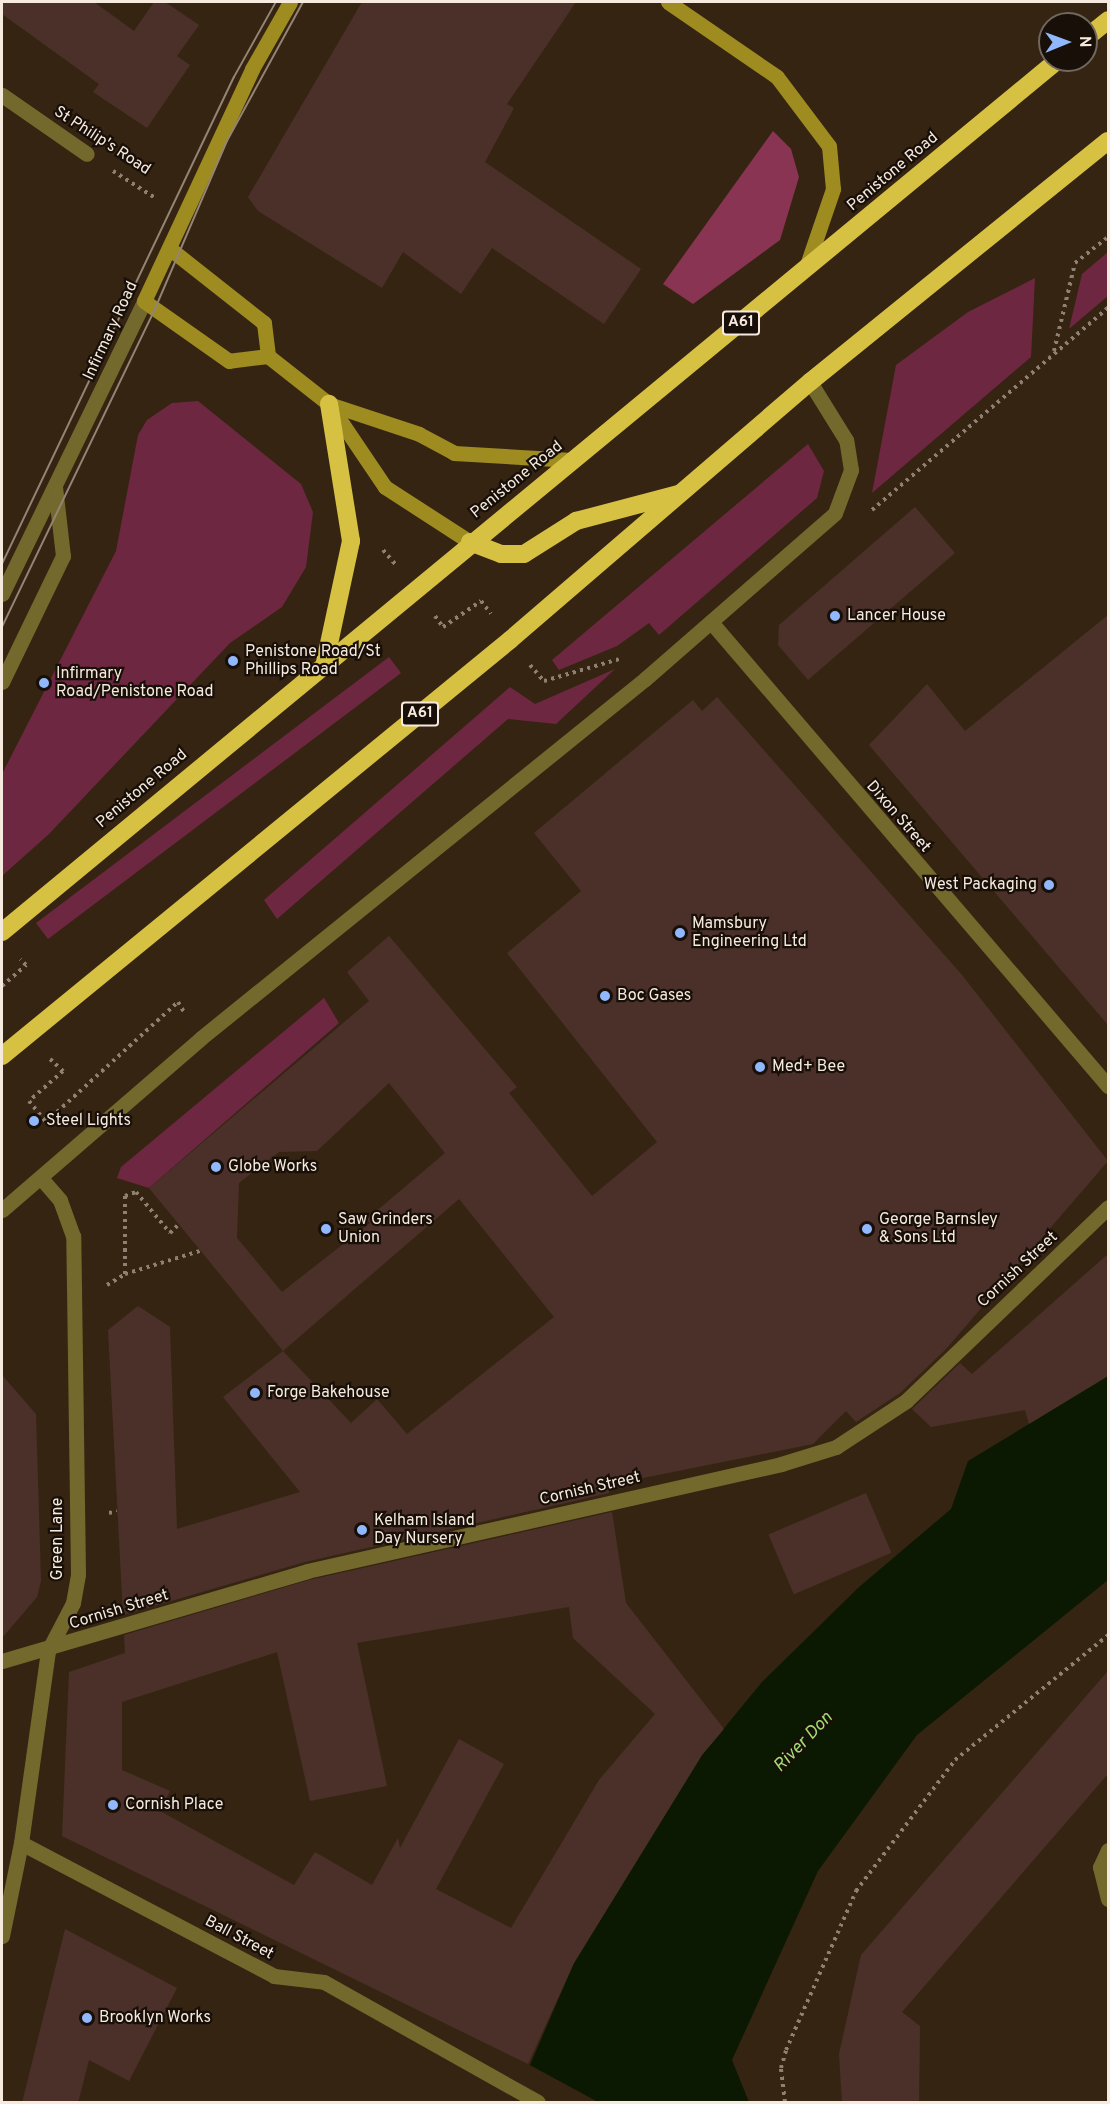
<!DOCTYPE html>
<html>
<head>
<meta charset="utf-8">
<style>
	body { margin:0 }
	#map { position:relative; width:1110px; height:2104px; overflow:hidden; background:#362412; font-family:Overpass,sans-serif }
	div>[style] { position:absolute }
	.green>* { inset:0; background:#6d2741; transform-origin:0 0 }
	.forest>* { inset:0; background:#893453 }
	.water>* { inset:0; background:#0c1902 }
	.pier>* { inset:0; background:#362412 }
	.building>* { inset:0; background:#4b302a; transform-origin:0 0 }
	.path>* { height:4px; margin-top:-2px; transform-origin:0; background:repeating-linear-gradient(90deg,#8f8071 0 3px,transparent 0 7.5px) }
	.lane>* { height:15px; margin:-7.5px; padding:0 7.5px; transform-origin:7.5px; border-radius:7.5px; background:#73692d }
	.street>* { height:15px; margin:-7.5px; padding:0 7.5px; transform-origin:7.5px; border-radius:7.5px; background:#73692d }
	.secondary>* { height:15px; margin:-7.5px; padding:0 7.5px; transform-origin:7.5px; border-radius:7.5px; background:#9e8c20 }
	.highway>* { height:18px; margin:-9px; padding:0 9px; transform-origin:9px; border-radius:9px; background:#d7c143 }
	.tram>* { height:1.5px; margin:-0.75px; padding:0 0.75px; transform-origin:0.75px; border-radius:0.75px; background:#938475 }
	.dots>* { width:16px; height:16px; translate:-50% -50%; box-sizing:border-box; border:3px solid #170f08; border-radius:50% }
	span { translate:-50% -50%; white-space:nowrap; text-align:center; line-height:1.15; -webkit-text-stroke:4.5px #170f08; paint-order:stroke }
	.shield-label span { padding:2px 4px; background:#170f08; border:2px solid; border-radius:4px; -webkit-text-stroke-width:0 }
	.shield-label { font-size:15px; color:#f6eade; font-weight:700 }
	.street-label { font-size:16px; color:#f6eade }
	.poi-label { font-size:16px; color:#f6eade }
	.left { translate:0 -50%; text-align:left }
	.right { translate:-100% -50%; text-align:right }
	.water-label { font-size:18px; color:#a1dc71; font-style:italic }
	.frame { position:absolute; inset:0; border:3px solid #f6eade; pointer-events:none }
	.north { position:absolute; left:1038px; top:12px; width:60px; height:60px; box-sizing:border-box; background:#170f08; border:2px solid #70675e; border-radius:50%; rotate:89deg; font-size:16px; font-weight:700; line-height:24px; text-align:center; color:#f6eade }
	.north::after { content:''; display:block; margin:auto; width:21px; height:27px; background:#91b8fd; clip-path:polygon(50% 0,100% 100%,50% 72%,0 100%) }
</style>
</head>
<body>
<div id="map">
	<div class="green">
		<i style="clip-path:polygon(1108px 252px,1108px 296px,1069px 329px,1082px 274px)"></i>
		<i style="clip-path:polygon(1035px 278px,1031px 357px,872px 493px,896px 365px,968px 312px)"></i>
		<i style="clip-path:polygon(198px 401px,301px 484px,313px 512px,306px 567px,282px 607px,230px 643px,49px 834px,2px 876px,2px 774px,116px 551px,138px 435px,147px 420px,172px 403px)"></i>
		<i style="clip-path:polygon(808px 444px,824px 471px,817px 498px,659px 635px,649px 623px,617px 646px,559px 670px,552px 660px)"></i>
		<i style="left:389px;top:657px;width:20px;height:442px;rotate:53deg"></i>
		<i style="clip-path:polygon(615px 669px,556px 724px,508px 719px,277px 919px,264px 900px,510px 687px,535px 704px)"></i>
		<i style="clip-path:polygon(324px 998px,339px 1023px,149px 1188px,117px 1178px,121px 1167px)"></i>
	</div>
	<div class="forest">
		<i style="clip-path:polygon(773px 131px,791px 149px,799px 177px,780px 240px,693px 304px,663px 284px)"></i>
	</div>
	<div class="water">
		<i style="clip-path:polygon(1108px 1376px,1108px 1580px,917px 1735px,818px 1871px,732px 2060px,749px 2102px,514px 2102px,574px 1963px,702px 1755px,762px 1682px,859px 1587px,951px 1509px,968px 1461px)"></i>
	</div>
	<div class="pier">
		<i style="clip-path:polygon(528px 2064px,598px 2102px,514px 2102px)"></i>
	</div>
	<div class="building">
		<i style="clip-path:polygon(2px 2px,94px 2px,134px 31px,154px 2px,165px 2px,199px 25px,177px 56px,190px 65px,147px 128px,93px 92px,99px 84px,2px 14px)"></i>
		<i style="clip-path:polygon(362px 2px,576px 2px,507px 104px,514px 108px,485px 162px,641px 269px,604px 324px,492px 248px,461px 294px,403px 252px,382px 288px,258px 211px,248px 197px)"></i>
		<i style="clip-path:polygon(915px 507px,955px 553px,808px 680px,778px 645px,779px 625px)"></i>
		<i style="clip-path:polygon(1108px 615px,1108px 1025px,869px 745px,927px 684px,965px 731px)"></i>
		<i style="clip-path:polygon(evenodd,717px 697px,962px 975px,1108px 1161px,946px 1349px,900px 1393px,856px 1422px,846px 1411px,813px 1444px,608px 1485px,609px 1493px,305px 1562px,123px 1615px,108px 1330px,138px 1306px,170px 1327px,177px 1529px,300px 1492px,223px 1397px,283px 1351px,149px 1188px,369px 1001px,347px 972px,389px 936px,517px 1087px,509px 1093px,592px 1196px,657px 1142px,507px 953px,581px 891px,534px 833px,693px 700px,702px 711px,717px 697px,389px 1083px,445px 1153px,367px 1219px,370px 1223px,282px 1292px,237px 1238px,239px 1183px,279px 1152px,317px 1151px,389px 1083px,717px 697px,459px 1199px,554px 1317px,407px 1434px,377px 1399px,351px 1423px,283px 1351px,459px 1199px)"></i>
		<i style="clip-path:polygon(1108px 1254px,1108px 1376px,1029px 1424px,1025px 1410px,931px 1427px,912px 1409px,960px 1363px,972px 1374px)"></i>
		<i style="clip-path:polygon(2px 1375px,36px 1414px,41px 1581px,37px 1597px,2px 1638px)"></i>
		<i style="left:866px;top:1493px;width:65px;height:106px;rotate:67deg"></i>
		<i style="clip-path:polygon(evenodd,612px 1512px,626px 1603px,724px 1729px,702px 1755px,574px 1963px,528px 2064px,62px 1836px,69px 1672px,125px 1653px,124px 1635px,309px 1580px,612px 1512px,569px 1607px,573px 1638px,655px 1714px,599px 1780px,511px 1928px,436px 1889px,504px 1764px,459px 1739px,400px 1848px,398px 1838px,372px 1885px,315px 1852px,294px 1885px,160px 1811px,170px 1791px,122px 1770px,122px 1702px,277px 1652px,310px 1801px,387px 1786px,357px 1643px,569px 1607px)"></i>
		<i style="clip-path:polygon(1108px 1671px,1108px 1774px,902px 2012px,920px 2026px,919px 2103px,842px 2103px,839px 2054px,861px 1955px)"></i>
		<i style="clip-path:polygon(65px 1929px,177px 1988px,129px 2081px,89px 2060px,78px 2103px,22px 2103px)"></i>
	</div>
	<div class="path">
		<i style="left:113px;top:171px;width:52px;rotate:32.5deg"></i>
		<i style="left:1054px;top:351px;width:90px;rotate:-76.6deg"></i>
		<i style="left:1075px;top:263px;width:42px;rotate:-38.2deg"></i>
		<i style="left:872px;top:510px;width:311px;rotate:-40.6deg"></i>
		<i style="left:383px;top:550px;width:20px;rotate:49deg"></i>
		<i style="left:435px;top:616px;width:14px;rotate:54deg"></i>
		<i style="left:443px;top:627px;width:46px;rotate:-34.4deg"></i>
		<i style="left:481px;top:601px;width:16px;rotate:52deg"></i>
		<i style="left:530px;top:665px;width:21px;rotate:49deg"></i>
		<i style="left:544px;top:681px;width:78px;rotate:-16.3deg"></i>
		<i style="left:2px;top:986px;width:32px;rotate:-41deg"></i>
		<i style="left:26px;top:965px;width:8px;rotate:-135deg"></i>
		<i style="left:50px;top:1059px;width:18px;rotate:43deg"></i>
		<i style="left:63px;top:1071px;width:45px;rotate:138.6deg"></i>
		<i style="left:29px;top:1101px;width:27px;rotate:51deg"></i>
		<i style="left:46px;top:1122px;width:178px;rotate:-42.3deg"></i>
		<i style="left:178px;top:1002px;width:12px;rotate:59deg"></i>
		<i style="left:125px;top:1274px;width:78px;rotate:-90deg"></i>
		<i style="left:125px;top:1196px;width:12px;rotate:-20deg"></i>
		<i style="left:136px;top:1192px;width:53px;rotate:50.3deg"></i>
		<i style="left:170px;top:1233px;width:14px;rotate:-45deg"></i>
		<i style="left:107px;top:1285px;width:21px;rotate:-31deg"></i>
		<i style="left:125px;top:1274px;width:82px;rotate:-17.1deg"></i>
		<i style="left:109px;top:1513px;width:8px;rotate:-14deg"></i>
		<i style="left:785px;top:2102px;width:34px;rotate:-97deg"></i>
		<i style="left:781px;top:2068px;width:19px;rotate:-74deg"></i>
		<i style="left:786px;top:2050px;width:174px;rotate:-66.2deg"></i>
		<i style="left:856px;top:1891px;width:164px;rotate:-52.9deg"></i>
		<i style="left:955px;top:1760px;width:198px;rotate:-39.2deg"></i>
	</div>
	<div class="lane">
		<i style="left:1108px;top:1850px;width:19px;rotate:115deg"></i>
		<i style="left:1100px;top:1867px;width:33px;rotate:76deg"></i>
	</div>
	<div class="street">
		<i style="left:2px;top:95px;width:103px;rotate:34.8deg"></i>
		<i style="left:2px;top:594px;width:326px;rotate:-64.1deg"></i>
		<i style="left:711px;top:622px;width:611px;rotate:49.45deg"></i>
		<i style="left:2px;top:682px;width:140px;rotate:-64.2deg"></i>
		<i style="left:63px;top:556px;width:69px;rotate:-96.6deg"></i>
		<i style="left:2px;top:1210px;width:263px;rotate:-40.8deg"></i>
		<i style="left:201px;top:1038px;width:571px;rotate:-38.96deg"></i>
		<i style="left:645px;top:679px;width:252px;rotate:-41.1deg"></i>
		<i style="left:835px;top:513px;width:46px;rotate:-69.6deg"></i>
		<i style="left:851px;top:470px;width:30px;rotate:-99deg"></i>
		<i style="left:846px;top:440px;width:68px;rotate:-121.8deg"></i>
		<i style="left:2px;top:1661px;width:318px;rotate:-16.4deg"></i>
		<i style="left:307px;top:1571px;width:486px;rotate:-12.7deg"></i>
		<i style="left:781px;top:1464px;width:58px;rotate:-17.2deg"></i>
		<i style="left:836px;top:1447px;width:84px;rotate:-33.3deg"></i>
		<i style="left:906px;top:1401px;width:280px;rotate:-43.8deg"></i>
		<i style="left:21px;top:1843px;width:286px;rotate:27.7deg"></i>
		<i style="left:274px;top:1976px;width:50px;rotate:6.8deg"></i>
		<i style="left:324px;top:1982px;width:245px;rotate:29.3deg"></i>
		<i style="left:2px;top:1936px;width:95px;rotate:-78.5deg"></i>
		<i style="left:21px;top:1843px;width:194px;rotate:-82deg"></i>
		<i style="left:48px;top:1651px;width:54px;rotate:-62.5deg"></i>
		<i style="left:73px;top:1603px;width:29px;rotate:-80deg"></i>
		<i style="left:78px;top:1574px;width:338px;rotate:-90.8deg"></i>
		<i style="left:73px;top:1236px;width:38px;rotate:-110deg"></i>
		<i style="left:60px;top:1200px;width:29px;rotate:-131deg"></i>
	</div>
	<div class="secondary">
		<i style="left:668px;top:2px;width:132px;rotate:34.5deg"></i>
		<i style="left:777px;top:77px;width:86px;rotate:53deg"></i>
		<i style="left:829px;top:146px;width:43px;rotate:84.7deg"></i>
		<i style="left:833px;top:189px;width:83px;rotate:108.9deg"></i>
		<i style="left:169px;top:248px;width:121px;rotate:38.3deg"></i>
		<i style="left:264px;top:323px;width:33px;rotate:83deg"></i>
		<i style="left:268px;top:356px;width:78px;rotate:38.2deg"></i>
		<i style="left:329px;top:404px;width:100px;rotate:56deg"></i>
		<i style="left:385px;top:487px;width:101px;rotate:32.9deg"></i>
		<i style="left:268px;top:356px;width:39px;rotate:173deg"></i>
		<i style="left:229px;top:361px;width:104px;rotate:-144.8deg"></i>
		<i style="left:144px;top:301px;width:256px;rotate:-65deg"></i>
		<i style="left:252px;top:69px;width:77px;rotate:-60.4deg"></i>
		<i style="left:329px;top:404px;width:95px;rotate:18.4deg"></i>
		<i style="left:419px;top:434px;width:40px;rotate:28deg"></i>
		<i style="left:454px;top:453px;width:118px;rotate:3.4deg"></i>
	</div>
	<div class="highway">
		<i style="left:1086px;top:38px;width:28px;rotate:-39deg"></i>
		<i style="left:470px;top:542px;width:33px;rotate:21deg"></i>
		<i style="left:501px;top:554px;width:23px"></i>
		<i style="left:524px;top:554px;width:62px;rotate:-32.4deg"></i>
		<i style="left:576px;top:521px;width:106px;rotate:-14.8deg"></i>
		<i style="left:324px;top:667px;width:129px;rotate:-77.9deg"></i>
		<i style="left:351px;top:541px;width:139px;rotate:-99.1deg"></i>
		<i style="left:2px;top:932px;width:1369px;rotate:-39.55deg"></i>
		<i style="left:2px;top:1056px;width:657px;rotate:-39.31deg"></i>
		<i style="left:510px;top:640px;width:396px;rotate:-40.7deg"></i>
		<i style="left:810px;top:382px;width:383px;rotate:-39deg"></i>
	</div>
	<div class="tram">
		<i style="left:2px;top:564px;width:539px;rotate:-64.53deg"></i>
		<i style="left:234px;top:77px;width:86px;rotate:-60.8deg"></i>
		<i style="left:2px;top:627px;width:353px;rotate:-64.3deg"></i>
		<i style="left:155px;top:309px;width:183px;rotate:-66.8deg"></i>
		<i style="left:227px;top:141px;width:158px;rotate:-61.3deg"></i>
	</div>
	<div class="dots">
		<i style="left:835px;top:616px;background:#91b8fd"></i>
		<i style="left:233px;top:661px;background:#91b8fd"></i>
		<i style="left:44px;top:683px;background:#91b8fd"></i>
		<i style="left:1049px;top:885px;background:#91b8fd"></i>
		<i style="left:680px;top:933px;background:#91b8fd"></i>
		<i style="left:605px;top:996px;background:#91b8fd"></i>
		<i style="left:760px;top:1067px;background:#91b8fd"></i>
		<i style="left:34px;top:1121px;background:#91b8fd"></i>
		<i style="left:216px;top:1167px;background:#91b8fd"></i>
		<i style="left:326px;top:1229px;background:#91b8fd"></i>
		<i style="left:867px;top:1229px;background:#91b8fd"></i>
		<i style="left:255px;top:1393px;background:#91b8fd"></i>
		<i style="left:362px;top:1530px;background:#91b8fd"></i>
		<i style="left:113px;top:1805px;background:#91b8fd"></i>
		<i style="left:87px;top:2018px;background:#91b8fd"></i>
	</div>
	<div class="shield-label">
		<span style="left:741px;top:323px">A61</span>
		<span style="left:420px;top:714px">A61</span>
	</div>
	<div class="street-label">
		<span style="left:102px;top:141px;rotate:33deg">St Philip's Road</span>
		<span style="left:893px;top:172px;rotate:-40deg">Penistone Road</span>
		<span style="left:111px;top:331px;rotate:-65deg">Infirmary Road</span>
		<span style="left:517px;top:480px;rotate:-39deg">Penistone Road</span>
		<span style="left:142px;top:789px;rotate:-40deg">Penistone Road</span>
		<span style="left:898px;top:817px;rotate:49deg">Dixon Street</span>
		<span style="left:1018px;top:1270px;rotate:-43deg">Cornish Street</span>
		<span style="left:590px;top:1489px;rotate:-13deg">Cornish Street</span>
		<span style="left:58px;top:1539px;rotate:-90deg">Green Lane</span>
		<span style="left:119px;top:1610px;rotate:-17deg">Cornish Street</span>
		<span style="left:239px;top:1938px;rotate:28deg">Ball Street</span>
	</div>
	<div class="poi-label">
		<span class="left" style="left:847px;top:616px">Lancer House</span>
		<span class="left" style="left:245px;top:661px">Penistone Road/St<br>Phillips Road</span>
		<span class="left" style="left:56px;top:683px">Infirmary<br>Road/Penistone Road</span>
		<span class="right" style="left:1037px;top:885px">West Packaging</span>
		<span class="left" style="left:692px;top:933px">Mamsbury<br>Engineering Ltd</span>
		<span class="left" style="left:617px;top:996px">Boc Gases</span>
		<span class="left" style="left:772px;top:1067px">Med+ Bee</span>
		<span class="left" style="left:46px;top:1121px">Steel Lights</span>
		<span class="left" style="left:228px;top:1167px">Globe Works</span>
		<span class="left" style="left:338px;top:1229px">Saw Grinders<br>Union</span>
		<span class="left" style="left:879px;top:1229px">George Barnsley<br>&amp; Sons Ltd</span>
		<span class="left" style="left:267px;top:1393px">Forge Bakehouse</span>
		<span class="left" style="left:374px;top:1530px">Kelham Island<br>Day Nursery</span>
		<span class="left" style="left:125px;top:1805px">Cornish Place</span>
		<span class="left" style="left:99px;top:2018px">Brooklyn Works</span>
	</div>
	<div class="water-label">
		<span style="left:804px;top:1743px;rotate:-46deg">River Don</span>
	</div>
	<div class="frame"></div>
	<div class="north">N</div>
</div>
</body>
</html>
